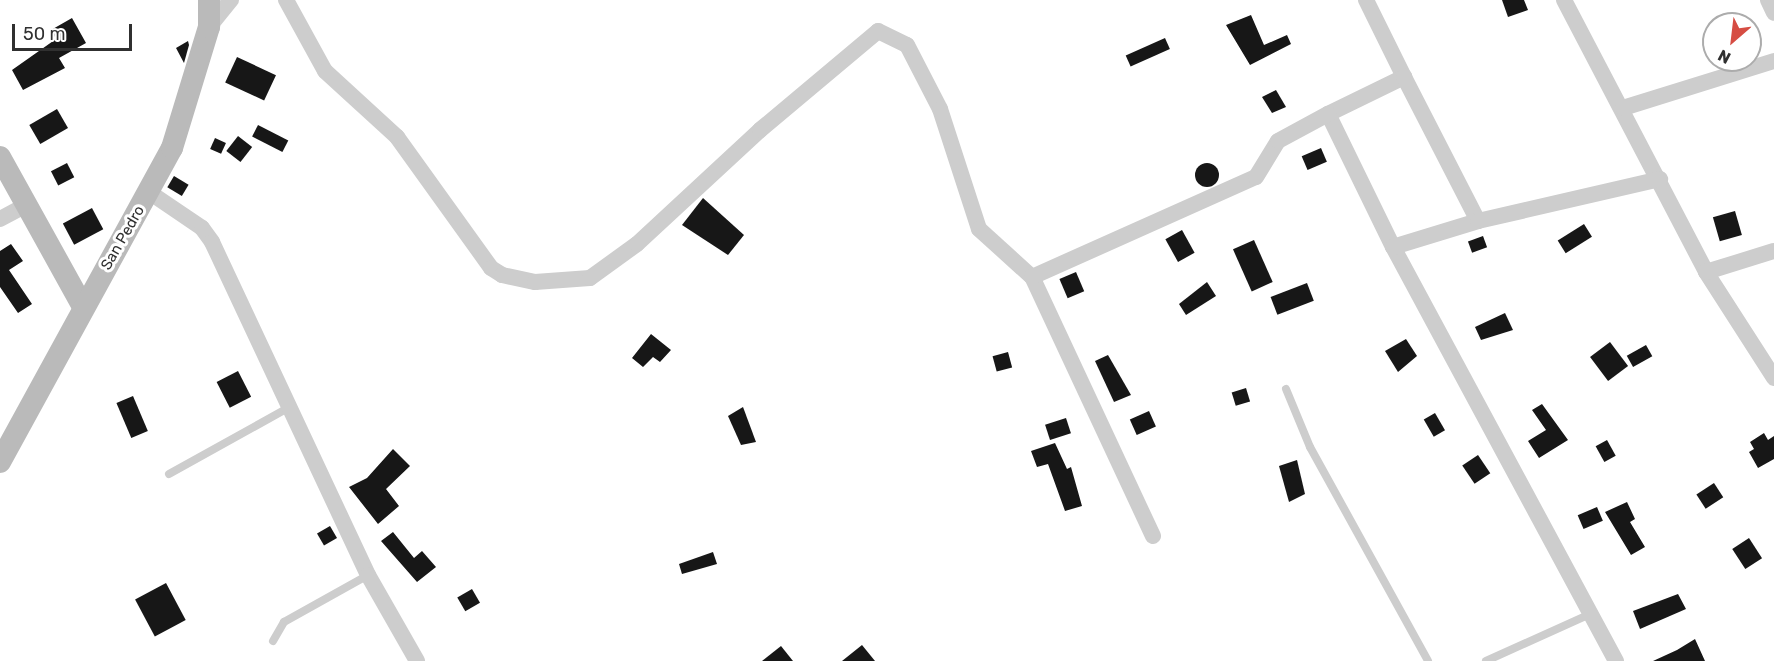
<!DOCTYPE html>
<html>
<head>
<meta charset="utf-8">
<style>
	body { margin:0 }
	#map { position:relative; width:1774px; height:661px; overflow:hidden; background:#fff; font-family:Rubik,sans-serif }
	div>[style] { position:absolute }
	.building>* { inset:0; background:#171717; transform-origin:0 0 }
	.round { border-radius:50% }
	.lane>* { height:8px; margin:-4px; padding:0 4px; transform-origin:4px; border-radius:4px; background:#cdcdcd }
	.street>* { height:16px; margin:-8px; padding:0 8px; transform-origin:8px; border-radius:8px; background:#cdcdcd }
	.secondary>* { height:22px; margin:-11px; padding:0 11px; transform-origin:11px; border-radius:11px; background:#bababa }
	span { translate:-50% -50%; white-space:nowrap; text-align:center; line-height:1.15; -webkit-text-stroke:6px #fff; paint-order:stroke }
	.street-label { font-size:15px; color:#303030 }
	.north { position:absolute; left:1702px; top:12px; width:60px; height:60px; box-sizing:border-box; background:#fff; border:2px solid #acacac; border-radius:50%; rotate:208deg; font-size:16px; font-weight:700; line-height:24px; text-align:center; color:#303030 }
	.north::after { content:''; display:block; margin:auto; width:21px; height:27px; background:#d64d43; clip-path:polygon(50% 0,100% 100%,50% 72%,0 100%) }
	.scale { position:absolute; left:12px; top:24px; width:120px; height:27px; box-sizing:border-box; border:3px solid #303030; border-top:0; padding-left:8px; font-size:18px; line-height:21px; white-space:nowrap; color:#303030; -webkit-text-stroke:4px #fff; paint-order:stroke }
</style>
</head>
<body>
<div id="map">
	<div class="building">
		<i style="clip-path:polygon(1502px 0,1524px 0,1528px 10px,1508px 17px)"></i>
		<i style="clip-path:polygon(1251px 15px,1264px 45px,1287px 35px,1291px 44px,1250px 65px,1226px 25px)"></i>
		<i style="clip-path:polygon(72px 18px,86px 43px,59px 58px,65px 68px,23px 90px,12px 70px,56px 39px,51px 30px)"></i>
		<i style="left:1165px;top:38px;width:12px;height:43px;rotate:66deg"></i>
		<i style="clip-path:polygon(188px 41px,189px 45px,184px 63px,176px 48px)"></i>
		<i style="left:237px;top:57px;width:43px;height:28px;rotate:25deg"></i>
		<i style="clip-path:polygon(1276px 90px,1286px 107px,1272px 113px,1262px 97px)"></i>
		<i style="left:57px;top:109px;width:22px;height:32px;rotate:60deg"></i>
		<i style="left:258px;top:125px;width:34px;height:13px;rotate:27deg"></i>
		<i style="left:238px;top:136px;width:18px;height:19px;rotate:38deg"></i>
		<i style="left:215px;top:138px;width:12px;height:12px;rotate:24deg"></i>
		<i style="left:1321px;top:148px;width:15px;height:21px;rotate:67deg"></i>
		<i style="left:67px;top:163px;width:16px;height:18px;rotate:63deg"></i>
		<i class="round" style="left:1195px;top:163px;width:24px;height:24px"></i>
		<i style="left:174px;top:176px;width:17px;height:13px;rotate:31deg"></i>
		<i style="clip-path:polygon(703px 198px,744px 235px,728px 255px,682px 225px)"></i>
		<i style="left:92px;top:208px;width:24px;height:33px;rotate:62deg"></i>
		<i style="left:1735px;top:211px;width:25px;height:23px;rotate:74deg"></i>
		<i style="left:1584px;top:224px;width:15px;height:31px;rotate:58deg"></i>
		<i style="left:1182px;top:230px;width:26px;height:19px;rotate:61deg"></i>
		<i style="left:1483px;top:236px;width:12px;height:16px;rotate:70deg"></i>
		<i style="left:1254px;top:240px;width:46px;height:23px;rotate:66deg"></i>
		<i style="clip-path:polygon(11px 244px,23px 261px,9px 270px,32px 304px,18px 313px,0 287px,0 251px)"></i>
		<i style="left:1076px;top:272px;width:21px;height:18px;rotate:67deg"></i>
		<i style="clip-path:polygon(1207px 282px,1216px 296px,1186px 315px,1179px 304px)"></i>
		<i style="left:1307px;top:283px;width:19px;height:39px;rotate:69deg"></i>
		<i style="clip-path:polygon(1505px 313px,1513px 330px,1481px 340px,1475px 327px)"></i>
		<i style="clip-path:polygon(651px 334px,671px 350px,660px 362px,653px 357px,643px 367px,632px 358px)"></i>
		<i style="clip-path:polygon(1406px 339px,1417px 356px,1398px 372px,1385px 351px)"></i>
		<i style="left:1610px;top:342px;width:30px;height:25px;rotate:53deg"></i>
		<i style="left:1646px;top:345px;width:13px;height:22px;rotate:61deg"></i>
		<i style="left:1008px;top:352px;width:16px;height:16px;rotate:75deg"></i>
		<i style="clip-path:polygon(1108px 355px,1131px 395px,1114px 402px,1095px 361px)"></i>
		<i style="left:238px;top:371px;width:29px;height:24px;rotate:63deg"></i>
		<i style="left:1246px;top:388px;width:14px;height:15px;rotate:73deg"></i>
		<i style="left:133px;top:396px;width:38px;height:18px;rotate:67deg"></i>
		<i style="clip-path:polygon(1542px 404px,1568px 440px,1539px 458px,1528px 441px,1546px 430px,1532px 410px)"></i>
		<i style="clip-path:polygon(743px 407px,756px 442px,741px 445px,728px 416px)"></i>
		<i style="left:1149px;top:411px;width:17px;height:21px;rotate:66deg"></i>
		<i style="left:1435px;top:413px;width:20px;height:13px;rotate:60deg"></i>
		<i style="left:1066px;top:418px;width:16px;height:22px;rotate:72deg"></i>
		<i style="clip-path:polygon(1764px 433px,1768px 440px,1774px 436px,1774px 459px,1758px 468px,1749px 452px,1754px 449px,1750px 442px)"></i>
		<i style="left:1607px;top:440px;width:18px;height:13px;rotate:61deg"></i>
		<i style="clip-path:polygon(1055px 443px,1067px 469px,1071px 467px,1082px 506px,1065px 511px,1048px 464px,1037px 467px,1031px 451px)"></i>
		<i style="clip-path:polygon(393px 449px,410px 466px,386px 489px,399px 506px,378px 524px,349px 487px,367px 478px)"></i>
		<i style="left:1478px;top:455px;width:22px;height:19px;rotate:56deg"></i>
		<i style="clip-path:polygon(1297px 460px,1305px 494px,1289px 502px,1279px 466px)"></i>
		<i style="left:1714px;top:483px;width:17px;height:21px;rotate:57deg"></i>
		<i style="clip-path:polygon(1627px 502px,1635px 519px,1630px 522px,1645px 547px,1631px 555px,1605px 512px)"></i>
		<i style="left:1597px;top:507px;width:15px;height:21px;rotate:67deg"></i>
		<i style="left:330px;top:526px;width:14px;height:15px;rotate:60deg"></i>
		<i style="clip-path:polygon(393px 532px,414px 558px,422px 551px,436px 567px,417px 582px,381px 541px)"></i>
		<i style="left:1749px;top:538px;width:24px;height:20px;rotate:57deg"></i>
		<i style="clip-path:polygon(713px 552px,717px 564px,682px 574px,679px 564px)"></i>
		<i style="left:166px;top:583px;width:42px;height:35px;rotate:62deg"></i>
		<i style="left:472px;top:589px;width:16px;height:17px;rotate:60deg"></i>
		<i style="clip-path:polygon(1678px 594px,1686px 609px,1640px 629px,1633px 611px)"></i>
		<i style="clip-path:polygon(1695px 639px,1705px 661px,1653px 661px,1677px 650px)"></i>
		<i style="clip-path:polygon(862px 645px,875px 661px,842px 661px)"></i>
		<i style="clip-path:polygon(781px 646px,793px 661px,762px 661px)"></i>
	</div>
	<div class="lane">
		<i style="left:1286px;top:389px;width:63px;rotate:67.5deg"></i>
		<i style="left:1310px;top:447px;width:244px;rotate:61.1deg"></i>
		<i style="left:169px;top:474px;width:138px;rotate:-29deg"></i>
		<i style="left:273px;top:641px;width:22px;rotate:-60deg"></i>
		<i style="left:284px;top:622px;width:96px;rotate:-29.2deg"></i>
		<i style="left:1486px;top:661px;width:114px;rotate:-24.3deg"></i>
	</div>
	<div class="street">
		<i style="left:286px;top:0;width:81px;rotate:61.2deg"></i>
		<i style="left:325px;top:71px;width:98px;rotate:42.5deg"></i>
		<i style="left:397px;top:137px;width:161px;rotate:54.3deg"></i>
		<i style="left:491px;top:268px;width:13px;rotate:32deg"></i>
		<i style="left:502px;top:275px;width:34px;rotate:12deg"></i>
		<i style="left:535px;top:282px;width:55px;rotate:-4.2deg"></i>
		<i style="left:590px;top:278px;width:58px;rotate:-35.9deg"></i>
		<i style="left:637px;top:244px;width:168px;rotate:-42.8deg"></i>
		<i style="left:760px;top:130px;width:154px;rotate:-40deg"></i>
		<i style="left:878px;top:31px;width:32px;rotate:26deg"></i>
		<i style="left:907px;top:45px;width:72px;rotate:62.7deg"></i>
		<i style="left:940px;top:109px;width:126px;rotate:72deg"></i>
		<i style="left:979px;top:229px;width:72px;rotate:42.2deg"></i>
		<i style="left:1366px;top:0;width:86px;rotate:63.7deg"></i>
		<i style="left:1564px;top:0;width:307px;rotate:62.4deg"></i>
		<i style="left:1706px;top:272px;width:126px;rotate:57.3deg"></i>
		<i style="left:1768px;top:0;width:14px;rotate:65deg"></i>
		<i style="left:209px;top:27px;width:35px;rotate:-51deg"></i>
		<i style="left:1623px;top:108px;width:158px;rotate:-17.3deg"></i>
		<i style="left:149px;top:192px;width:64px;rotate:34.2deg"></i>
		<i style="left:202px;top:228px;width:17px;rotate:54deg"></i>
		<i style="left:212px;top:242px;width:368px;rotate:64.9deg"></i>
		<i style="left:368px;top:575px;width:99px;rotate:60.3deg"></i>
		<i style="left:0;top:219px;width:30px;rotate:-28deg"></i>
		<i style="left:1393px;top:247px;width:148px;rotate:-116deg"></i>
		<i style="left:1328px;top:114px;width:85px;rotate:-26deg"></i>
		<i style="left:1404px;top:77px;width:162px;rotate:62.8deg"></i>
		<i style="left:1706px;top:272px;width:71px;rotate:-17.2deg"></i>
		<i style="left:1153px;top:536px;width:286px;rotate:-115deg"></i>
		<i style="left:1032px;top:277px;width:245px;rotate:-24.1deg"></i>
		<i style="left:1256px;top:177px;width:42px;rotate:-58.6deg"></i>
		<i style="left:1278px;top:141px;width:57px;rotate:-28.4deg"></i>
		<i style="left:1616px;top:661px;width:470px;rotate:-118.3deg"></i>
		<i style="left:1393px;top:247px;width:89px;rotate:-17deg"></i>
		<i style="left:1478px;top:221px;width:187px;rotate:-13deg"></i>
	</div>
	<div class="secondary">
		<i style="left:0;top:157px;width:171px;rotate:61deg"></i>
		<i style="left:0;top:462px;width:358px;rotate:-61.3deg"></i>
		<i style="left:172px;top:148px;width:127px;rotate:-73deg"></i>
		<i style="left:209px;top:27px;width:27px;rotate:-90deg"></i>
	</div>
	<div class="street-label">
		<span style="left:123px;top:238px;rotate:-60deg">San Pedro</span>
	</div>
	<div class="north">N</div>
	<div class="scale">50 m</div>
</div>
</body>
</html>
